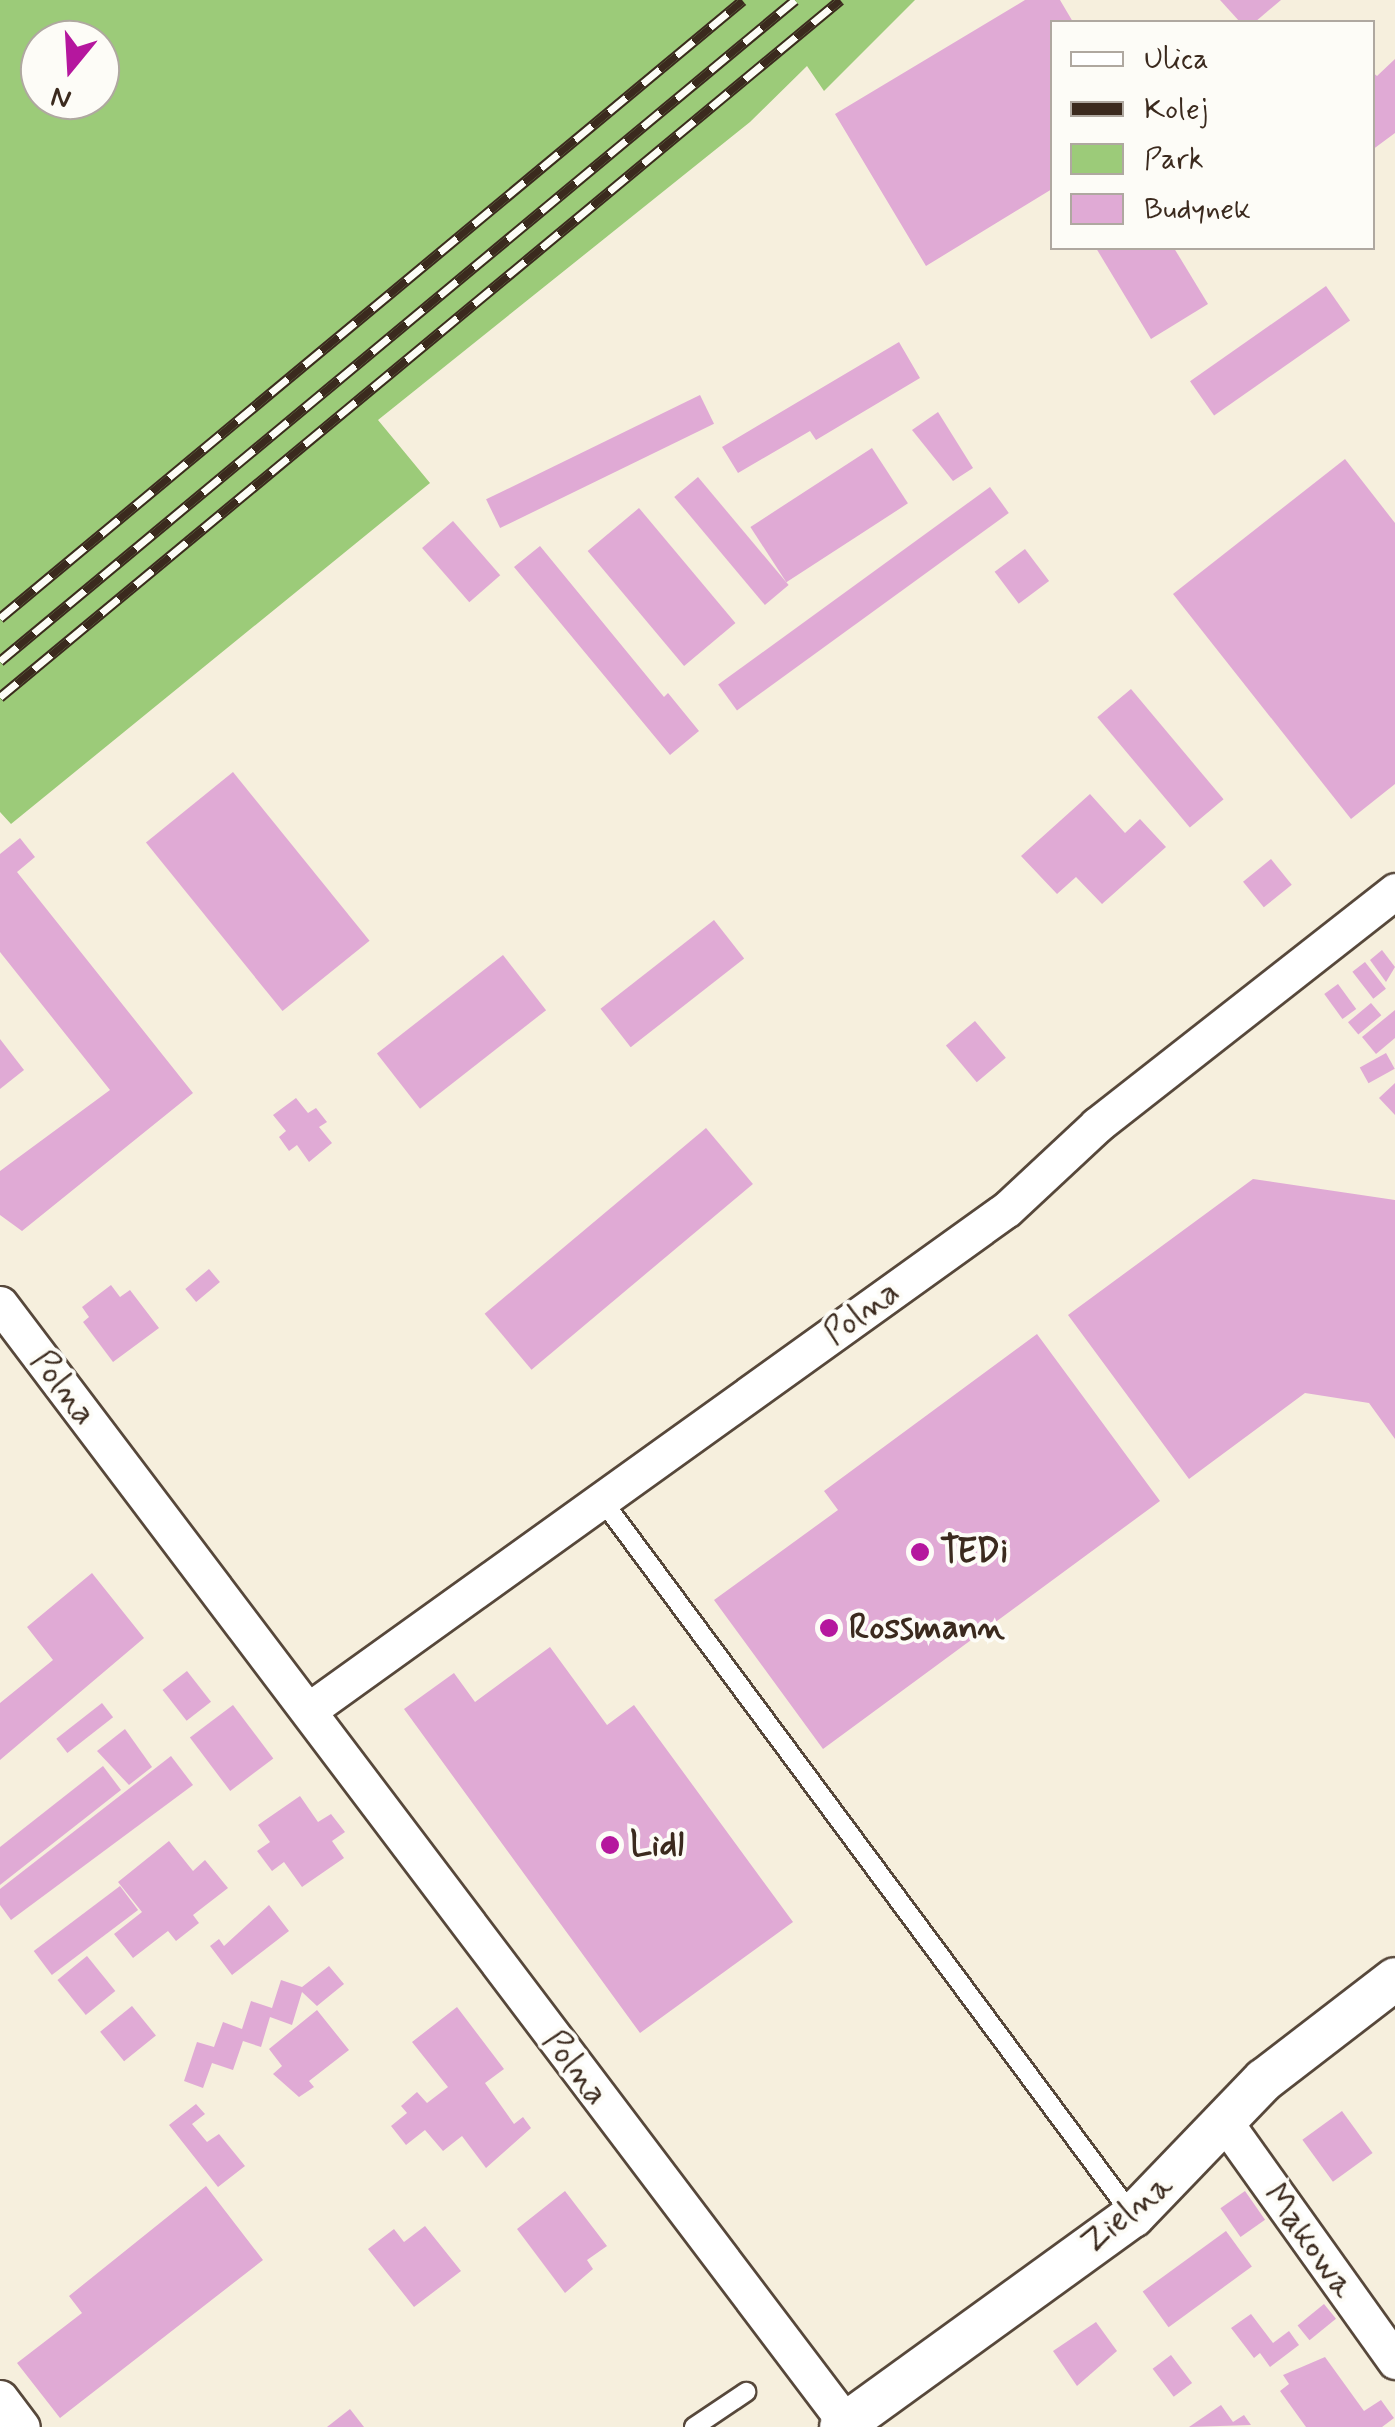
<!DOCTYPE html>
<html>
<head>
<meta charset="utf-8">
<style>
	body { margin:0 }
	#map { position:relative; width:1395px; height:2427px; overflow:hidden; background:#f6efdd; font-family:Mynerve,sans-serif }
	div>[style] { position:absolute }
	.green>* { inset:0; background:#9ccb79 }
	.building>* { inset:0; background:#e0aad5; transform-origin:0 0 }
	.roads { filter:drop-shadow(2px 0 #57483b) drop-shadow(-2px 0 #57483b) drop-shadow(0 2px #57483b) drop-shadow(0 -2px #57483b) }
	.service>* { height:18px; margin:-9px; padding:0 9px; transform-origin:9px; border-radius:9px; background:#fff }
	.minor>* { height:35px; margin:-17.5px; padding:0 17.5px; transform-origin:17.5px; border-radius:17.5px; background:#fff }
	.tertiary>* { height:42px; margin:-21px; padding:0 21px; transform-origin:21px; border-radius:21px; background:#fff }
	.rail>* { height:11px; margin-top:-5.5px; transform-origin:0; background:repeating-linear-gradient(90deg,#fdfcf7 0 22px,#3b2a1e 0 44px); box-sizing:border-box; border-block:2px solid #3b2a1e }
	.dots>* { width:28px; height:28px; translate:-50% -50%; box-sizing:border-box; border:5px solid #fdfcf7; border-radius:50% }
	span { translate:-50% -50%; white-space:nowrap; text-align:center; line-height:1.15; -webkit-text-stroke:8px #fdfcf7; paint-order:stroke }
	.street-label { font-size:35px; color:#3b2a1e }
	.poi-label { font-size:35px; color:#3b2a1e; font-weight:700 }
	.left { translate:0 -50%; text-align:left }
	.legend { position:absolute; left:1050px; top:20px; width:325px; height:230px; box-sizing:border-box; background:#fdfcf7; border:2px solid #afa8a0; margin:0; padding:12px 18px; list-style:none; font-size:30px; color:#3b2a1e }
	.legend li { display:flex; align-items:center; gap:20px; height:50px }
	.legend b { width:50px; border:2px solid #afa8a0 }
	.north { position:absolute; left:20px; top:20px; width:100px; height:100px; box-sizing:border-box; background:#fdfcf7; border:2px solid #afa8a0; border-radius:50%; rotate:198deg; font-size:28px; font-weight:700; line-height:40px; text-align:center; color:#3b2a1e }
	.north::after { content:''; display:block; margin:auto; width:35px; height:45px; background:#b5179e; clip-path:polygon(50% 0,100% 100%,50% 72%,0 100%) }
</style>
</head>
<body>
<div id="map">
	<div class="green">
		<i style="clip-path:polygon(evenodd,0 0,915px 0,824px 91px,807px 66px,750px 122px,378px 420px,430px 483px,11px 824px,0 812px,0 0,100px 40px,100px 100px,40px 100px,40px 40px,100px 40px)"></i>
	</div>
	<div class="building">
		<i style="clip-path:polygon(1025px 0,1060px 0,1073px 22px,1052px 22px,1052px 189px,926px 266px,835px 114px)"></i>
		<i style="clip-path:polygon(1220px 0,1281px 0,1255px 22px,1240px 22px)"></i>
		<i style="clip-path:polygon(1395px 59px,1395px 133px,1372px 150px,1372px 72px,1377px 76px)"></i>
		<i style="clip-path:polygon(1096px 248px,1174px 248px,1208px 304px,1151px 339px)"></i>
		<i style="left:1326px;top:286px;width:42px;height:166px;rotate:55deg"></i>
		<i style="clip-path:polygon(899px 342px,920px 378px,816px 440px,810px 431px,738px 473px,722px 447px)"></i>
		<i style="left:700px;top:395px;width:32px;height:238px;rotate:64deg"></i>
		<i style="clip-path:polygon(938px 412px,973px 468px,953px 481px,912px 430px)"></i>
		<i style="left:872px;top:448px;width:66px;height:145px;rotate:57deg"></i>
		<i style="clip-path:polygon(1345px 459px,1395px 523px,1395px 784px,1351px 819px,1173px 594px)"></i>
		<i style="left:698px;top:477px;width:141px;height:31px;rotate:50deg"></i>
		<i style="left:990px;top:487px;width:32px;height:336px;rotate:54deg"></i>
		<i style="left:639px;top:508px;width:150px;height:67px;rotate:50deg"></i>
		<i style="left:453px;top:521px;width:72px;height:41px;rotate:49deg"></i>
		<i style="clip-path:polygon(540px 546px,664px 697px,668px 693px,699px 731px,670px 755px,514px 567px)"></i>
		<i style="left:1025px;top:549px;width:40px;height:38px;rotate:53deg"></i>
		<i style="left:1131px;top:689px;width:144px;height:44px;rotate:50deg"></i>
		<i style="left:233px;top:772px;width:217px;height:112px;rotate:51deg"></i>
		<i style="clip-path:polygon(1090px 794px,1125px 833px,1140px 819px,1166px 847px,1102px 904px,1076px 877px,1057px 894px,1021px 856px)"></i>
		<i style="clip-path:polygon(20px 838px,35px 857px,17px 872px,193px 1093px,22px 1231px,0 1215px,0 1171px,110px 1090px,0 952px,0 854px)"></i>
		<i style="left:1271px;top:859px;width:33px;height:36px;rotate:51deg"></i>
		<i style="left:714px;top:920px;width:49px;height:144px;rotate:52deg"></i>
		<i style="clip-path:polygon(1382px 950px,1395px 967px,1386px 982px,1370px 960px)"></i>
		<i style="left:503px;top:955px;width:70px;height:160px;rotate:52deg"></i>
		<i style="left:1365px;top:962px;width:34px;height:16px;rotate:52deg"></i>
		<i style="left:1338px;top:984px;width:31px;height:17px;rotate:54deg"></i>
		<i style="left:1371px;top:1003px;width:16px;height:30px;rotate:50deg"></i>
		<i style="clip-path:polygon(1395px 1010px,1395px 1038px,1376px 1054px,1362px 1037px)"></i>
		<i style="left:975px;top:1021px;width:48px;height:38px;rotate:50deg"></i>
		<i style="clip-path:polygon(0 1039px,24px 1070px,0 1089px)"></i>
		<i style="left:1386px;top:1053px;width:18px;height:30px;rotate:61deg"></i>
		<i style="clip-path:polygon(1395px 1083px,1395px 1115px,1379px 1098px)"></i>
		<i style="clip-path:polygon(296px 1098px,308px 1113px,316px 1108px,327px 1122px,319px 1127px,332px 1143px,309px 1162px,297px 1145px,289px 1151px,279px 1137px,286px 1131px,273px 1115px)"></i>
		<i style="left:706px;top:1128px;width:73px;height:289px;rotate:50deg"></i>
		<i style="clip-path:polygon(1253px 1179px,1395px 1200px,1395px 1439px,1369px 1403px,1305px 1393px,1189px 1479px,1068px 1315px)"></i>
		<i style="left:209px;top:1269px;width:17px;height:31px;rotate:50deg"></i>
		<i style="clip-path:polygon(111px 1285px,120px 1297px,130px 1290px,159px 1328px,113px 1362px,83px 1322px,89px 1317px,82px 1307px)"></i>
		<i style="clip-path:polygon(1037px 1334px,1160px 1501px,823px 1749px,714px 1600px,838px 1510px,824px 1491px)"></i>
		<i style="clip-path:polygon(92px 1573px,144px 1638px,0 1760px,0 1703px,53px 1660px,27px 1627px)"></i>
		<i style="clip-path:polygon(550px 1647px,607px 1725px,634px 1705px,793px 1922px,640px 2033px,404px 1709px,454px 1673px,475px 1702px)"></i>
		<i style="left:187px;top:1671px;width:39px;height:31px;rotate:52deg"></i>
		<i style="left:102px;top:1703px;width:18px;height:58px;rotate:52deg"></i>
		<i style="left:233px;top:1705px;width:67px;height:54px;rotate:53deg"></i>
		<i style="clip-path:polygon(125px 1729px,152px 1767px,129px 1785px,97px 1751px)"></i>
		<i style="clip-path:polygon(171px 1756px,193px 1785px,11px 1920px,0 1905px,0 1889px)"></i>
		<i style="clip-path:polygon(103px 1766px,121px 1790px,0 1885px,0 1847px)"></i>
		<i style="clip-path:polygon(300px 1796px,318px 1822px,331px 1814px,345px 1832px,332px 1841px,344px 1858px,302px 1887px,284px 1862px,272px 1871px,257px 1851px,270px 1842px,258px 1825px)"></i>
		<i style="clip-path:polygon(169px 1841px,193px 1871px,205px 1860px,228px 1888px,193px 1915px,199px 1923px,176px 1941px,168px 1931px,133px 1958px,114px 1934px,142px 1912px,118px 1882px)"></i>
		<i style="left:120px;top:1886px;width:30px;height:108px;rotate:53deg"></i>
		<i style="clip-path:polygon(269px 1905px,289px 1931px,232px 1975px,210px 1946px,219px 1939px,224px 1946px)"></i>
		<i style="left:87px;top:1956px;width:45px;height:38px;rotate:51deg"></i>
		<i style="clip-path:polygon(329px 1966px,344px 1984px,317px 2006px,302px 1992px,292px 2025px,270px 2017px,261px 2047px,243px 2041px,233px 2070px,212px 2063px,203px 2088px,184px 2081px,197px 2042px,214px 2047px,223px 2022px,242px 2029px,251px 2001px,272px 2008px,281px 1980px,302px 1987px)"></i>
		<i style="left:132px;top:2006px;width:38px;height:41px;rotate:51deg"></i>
		<i style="clip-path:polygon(457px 2007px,504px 2069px,485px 2083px,514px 2124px,523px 2117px,531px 2128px,486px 2168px,462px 2136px,443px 2151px,425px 2130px,406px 2145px,391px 2126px,407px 2113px,401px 2106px,417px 2092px,427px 2103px,448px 2087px,412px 2042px)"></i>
		<i style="clip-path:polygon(317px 2010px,349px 2050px,309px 2081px,314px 2087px,299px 2097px,273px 2074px,282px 2066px,269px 2049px)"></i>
		<i style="clip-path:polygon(196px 2104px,205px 2114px,192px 2124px,207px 2142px,219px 2134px,245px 2166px,218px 2187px,169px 2125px)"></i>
		<i style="left:1342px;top:2111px;width:52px;height:49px;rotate:54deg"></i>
		<i style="clip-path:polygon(206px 2186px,263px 2260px,60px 2418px,17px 2363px,82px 2313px,69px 2296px)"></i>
		<i style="clip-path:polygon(565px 2191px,607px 2246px,587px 2260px,593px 2269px,565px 2293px,517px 2229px)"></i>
		<i style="left:1245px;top:2191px;width:35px;height:30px;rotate:55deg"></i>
		<i style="clip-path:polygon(425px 2226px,461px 2271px,414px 2307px,368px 2249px,394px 2229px,404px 2242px)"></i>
		<i style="left:1226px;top:2231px;width:44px;height:103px;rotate:54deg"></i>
		<i style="left:1324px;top:2304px;width:19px;height:34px;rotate:51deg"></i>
		<i style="clip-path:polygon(1251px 2314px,1273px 2343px,1289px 2331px,1299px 2345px,1270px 2367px,1260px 2353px,1254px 2358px,1231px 2328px)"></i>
		<i style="clip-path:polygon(1096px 2322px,1117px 2351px,1077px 2386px,1053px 2351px)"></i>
		<i style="left:1171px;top:2355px;width:35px;height:23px;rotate:53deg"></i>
		<i style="clip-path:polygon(1325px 2357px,1364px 2411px,1381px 2400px,1394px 2418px,1382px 2427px,1306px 2427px,1280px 2391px,1289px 2384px,1283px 2375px)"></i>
		<i style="clip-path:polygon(1221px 2405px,1233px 2422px,1244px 2415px,1251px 2425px,1189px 2427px)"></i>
		<i style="clip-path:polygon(350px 2409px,364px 2427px,327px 2427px)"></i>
	</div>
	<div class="roads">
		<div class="service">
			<i style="left:602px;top:1500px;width:891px;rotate:53.44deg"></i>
			<i style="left:694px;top:2427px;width:63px;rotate:-33.9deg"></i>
		</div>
		<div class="minor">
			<i style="left:0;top:1304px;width:1403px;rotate:52.91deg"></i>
			<i style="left:309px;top:1710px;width:859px;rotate:-35.67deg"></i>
			<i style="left:1007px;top:1209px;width:123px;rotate:-43deg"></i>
			<i style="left:1097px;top:1125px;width:379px;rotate:-38.1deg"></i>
			<i style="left:1224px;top:2121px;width:295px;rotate:54.5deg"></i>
			<i style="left:0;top:2398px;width:36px;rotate:53deg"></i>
		</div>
		<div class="tertiary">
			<i style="left:841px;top:2427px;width:360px;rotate:-35.9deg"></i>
			<i style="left:1133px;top:2216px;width:189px;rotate:-46.1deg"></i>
			<i style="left:1264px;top:2080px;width:165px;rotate:-37.6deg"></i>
		</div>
	</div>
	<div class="rail">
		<i style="left:0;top:618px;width:966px;rotate:-39.75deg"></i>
		<i style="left:0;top:661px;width:1034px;rotate:-39.74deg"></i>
		<i style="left:0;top:697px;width:1092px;rotate:-39.68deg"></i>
	</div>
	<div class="dots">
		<i style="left:920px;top:1552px;background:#b5179e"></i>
		<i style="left:829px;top:1628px;background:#b5179e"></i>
		<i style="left:610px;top:1845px;background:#b5179e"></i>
	</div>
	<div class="street-label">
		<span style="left:862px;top:1313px;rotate:-36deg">Polna</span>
		<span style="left:63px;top:1388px;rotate:53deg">Polna</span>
		<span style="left:575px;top:2068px;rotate:53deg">Polna</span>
		<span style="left:1127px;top:2214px;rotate:-39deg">Zielna</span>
		<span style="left:1309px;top:2241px;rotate:54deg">Makowa</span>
	</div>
	<div class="poi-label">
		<span class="left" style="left:940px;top:1552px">TEDi</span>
		<span class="left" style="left:849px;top:1628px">Rossmann</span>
		<span class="left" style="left:630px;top:1845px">Lidl</span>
	</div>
	<ul class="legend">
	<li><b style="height:12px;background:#fff"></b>Ulica</li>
	<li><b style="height:12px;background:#3b2a1e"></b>Kolej</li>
	<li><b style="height:28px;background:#9ccb79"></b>Park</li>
	<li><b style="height:28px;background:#e0aad5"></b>Budynek</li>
	</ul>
	<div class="north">N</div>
</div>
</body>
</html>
